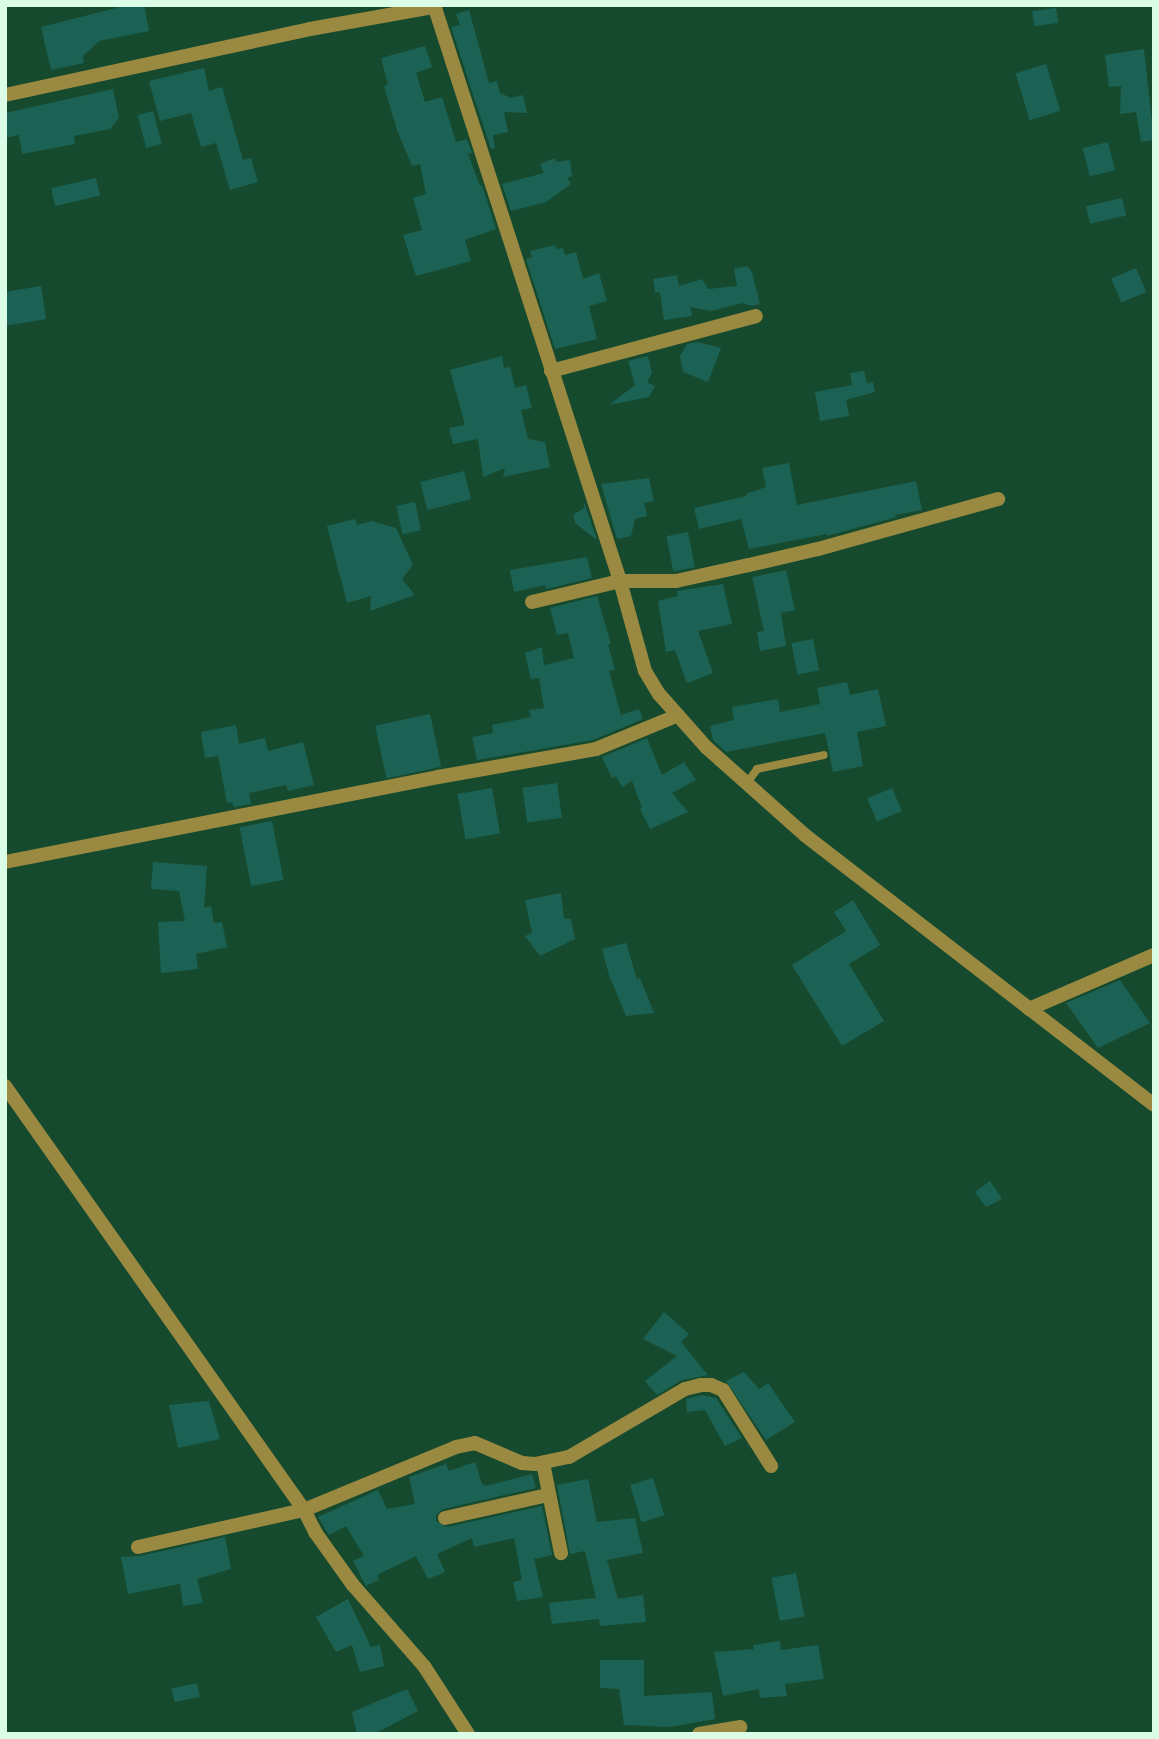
<!DOCTYPE html>
<html>
<head>
<meta charset="utf-8">
<style>
	body { margin:0 }
	#map { position:relative; width:1159px; height:1739px; overflow:hidden; background:#164a2e; font-family:Overpass,sans-serif }
	div>[style] { position:absolute }
	.building>* { inset:0; background:#1c6254; transform-origin:0 0 }
	.lane>* { height:8px; margin:-4px; padding:0 4px; transform-origin:4px; border-radius:4px; background:#9a8940 }
	.street>* { height:14px; margin:-7px; padding:0 7px; transform-origin:7px; border-radius:7px; background:#9a8940 }
	span { translate:-50% -50%; white-space:nowrap; text-align:center; line-height:1.15; -webkit-text-stroke:7px #164a2e; paint-order:stroke }
	.frame { position:absolute; inset:0; border:7px solid #dbfde7; pointer-events:none }
</style>
</head>
<body>
<div id="map">
	<div class="building">
		<i style="clip-path:polygon(128px 5px,144px 5px,149px 31px,99px 41px,83px 56px,84px 63px,51px 70px,41px 27px)"></i>
		<i style="left:1056px;top:8px;width:15px;height:24px;rotate:82deg"></i>
		<i style="clip-path:polygon(469px 10px,489px 83px,497px 81px,500px 93px,511px 98px,523px 95px,527px 113px,504px 112px,508px 132px,493px 135px,495px 148px,491px 149px,451px 27px,460px 25px,456px 14px)"></i>
		<i style="clip-path:polygon(425px 46px,432px 67px,416px 73px,425px 102px,442px 97px,456px 142px,467px 139px,472px 153px,468px 154px,480px 186px,482px 185px,496px 229px,465px 240px,471px 261px,416px 276px,403px 235px,422px 230px,413px 198px,426px 194px,420px 164px,412px 166px,397px 130px,384px 86px,388px 85px,381px 58px)"></i>
		<i style="clip-path:polygon(1144px 49px,1154px 140px,1141px 142px,1136px 112px,1120px 114px,1121px 86px,1109px 87px,1105px 55px)"></i>
		<i style="left:1046px;top:64px;width:49px;height:32px;rotate:73deg"></i>
		<i style="clip-path:polygon(204px 68px,209px 91px,222px 87px,243px 160px,251px 158px,258px 182px,230px 190px,216px 143px,201px 147px,191px 113px,160px 121px,149px 81px)"></i>
		<i style="clip-path:polygon(113px 89px,119px 118px,110px 129px,74px 136px,75px 144px,22px 154px,19px 135px,5px 138px,5px 113px)"></i>
		<i style="left:153px;top:111px;width:34px;height:16px;rotate:75deg"></i>
		<i style="left:1108px;top:142px;width:29px;height:26px;rotate:76deg"></i>
		<i style="clip-path:polygon(555px 158px,556px 162px,570px 160px,572px 176px,567px 178px,571px 184px,546px 202px,511px 211px,502px 184px,544px 173px,540px 164px)"></i>
		<i style="left:96px;top:178px;width:18px;height:46px;rotate:77deg"></i>
		<i style="left:1122px;top:198px;width:18px;height:37px;rotate:77deg"></i>
		<i style="clip-path:polygon(555px 245px,556px 249px,563px 248px,565px 255px,576px 252px,583px 279px,599px 273px,607px 301px,589px 306px,597px 339px,555px 349px,526px 259px,532px 257px,530px 251px)"></i>
		<i style="clip-path:polygon(747px 266px,752px 272px,760px 304px,751px 306px,742px 303px,711px 311px,690px 307px,692px 316px,664px 320px,660px 293px,655px 292px,653px 279px,677px 275px,679px 286px,702px 279px,708px 289px,737px 286px,734px 269px)"></i>
		<i style="left:1136px;top:268px;width:26px;height:27px;rotate:67deg"></i>
		<i style="clip-path:polygon(41px 286px,46px 319px,5px 326px,5px 292px)"></i>
		<i style="clip-path:polygon(698px 342px,721px 348px,708px 382px,683px 372px,680px 356px,687px 344px)"></i>
		<i style="clip-path:polygon(502px 356px,504px 368px,510px 367px,515px 388px,526px 385px,532px 408px,521px 410px,528px 439px,545px 442px,550px 467px,503px 477px,505px 468px,483px 477px,478px 439px,453px 444px,449px 428px,465px 425px,450px 370px)"></i>
		<i style="clip-path:polygon(648px 356px,652px 373px,647px 382px,655px 386px,649px 397px,609px 405px,635px 385px,628px 361px)"></i>
		<i style="clip-path:polygon(864px 371px,867px 383px,873px 382px,875px 392px,846px 400px,849px 416px,820px 421px,815px 392px,852px 385px,850px 373px)"></i>
		<i style="clip-path:polygon(789px 463px,797px 505px,916px 481px,922px 510px,895px 515px,896px 517px,827px 536px,827px 534px,749px 549px,741px 519px,699px 529px,694px 508px,747px 496px,746px 494px,766px 487px,762px 468px)"></i>
		<i style="left:464px;top:471px;width:29px;height:45px;rotate:76deg"></i>
		<i style="clip-path:polygon(649px 478px,654px 501px,644px 503px,647px 516px,635px 519px,631px 536px,617px 539px,601px 484px)"></i>
		<i style="left:415px;top:502px;width:29px;height:19px;rotate:78deg"></i>
		<i style="clip-path:polygon(584px 502px,597px 540px,575px 523px,573px 515px,584px 508px)"></i>
		<i style="clip-path:polygon(355px 519px,357px 525px,372px 521px,396px 528px,413px 565px,402px 579px,415px 595px,370px 611px,371px 596px,347px 603px,327px 526px)"></i>
		<i style="left:688px;top:532px;width:36px;height:22px;rotate:79deg"></i>
		<i style="clip-path:polygon(587px 557px,592px 578px,546px 589px,545px 585px,514px 592px,510px 570px)"></i>
		<i style="clip-path:polygon(786px 570px,795px 610px,781px 613px,786px 646px,760px 651px,757px 632px,764px 631px,752px 577px)"></i>
		<i style="clip-path:polygon(723px 584px,732px 624px,698px 631px,713px 673px,687px 683px,675px 650px,666px 652px,658px 601px,678px 596px,677px 591px)"></i>
		<i style="clip-path:polygon(597px 596px,611px 644px,608px 645px,615px 670px,609px 671px,621px 715px,639px 709px,643px 719px,593px 740px,477px 760px,472px 737px,493px 733px,492px 725px,531px 717px,529px 710px,544px 708px,539px 678px,531px 679px,525px 653px,542px 647px,544px 665px,574px 658px,568px 633px,557px 635px,550px 608px)"></i>
		<i style="left:813px;top:639px;width:32px;height:22px;rotate:79deg"></i>
		<i style="clip-path:polygon(847px 682px,850px 695px,878px 689px,886px 726px,857px 732px,863px 766px,833px 772px,825px 733px,726px 752px,713px 740px,710px 726px,734px 720px,732px 707px,778px 699px,780px 712px,820px 704px,817px 688px)"></i>
		<i style="left:430px;top:714px;width:54px;height:56px;rotate:78deg"></i>
		<i style="clip-path:polygon(236px 725px,239px 744px,265px 738px,268px 751px,303px 742px,314px 785px,288px 791px,286px 785px,249px 793px,251px 804px,234px 807px,232px 802px,227px 803px,218px 756px,205px 758px,201px 732px)"></i>
		<i style="clip-path:polygon(647px 738px,662px 775px,684px 762px,696px 780px,672px 793px,688px 812px,650px 829px,640px 809px,642px 808px,632px 781px,622px 787px,616px 776px,612px 778px,602px 757px)"></i>
		<i style="left:557px;top:783px;width:35px;height:35px;rotate:82deg"></i>
		<i style="left:492px;top:788px;width:46px;height:35px;rotate:80deg"></i>
		<i style="left:892px;top:788px;width:25px;height:27px;rotate:67deg"></i>
		<i style="left:272px;top:821px;width:60px;height:33px;rotate:79deg"></i>
		<i style="clip-path:polygon(153px 862px,207px 866px,204px 908px,211px 906px,214px 923px,222px 922px,227px 947px,196px 954px,198px 969px,161px 973px,158px 922px,185px 921px,179px 891px,151px 889px)"></i>
		<i style="clip-path:polygon(561px 893px,564px 918px,571px 919px,575px 939px,540px 956px,525px 936px,532px 933px,525px 900px)"></i>
		<i style="clip-path:polygon(853px 900px,880px 945px,849px 964px,884px 1021px,842px 1046px,792px 965px,846px 931px,834px 912px)"></i>
		<i style="clip-path:polygon(626px 943px,637px 979px,640px 978px,654px 1013px,626px 1016px,609px 975px,602px 949px)"></i>
		<i style="clip-path:polygon(1120px 980px,1150px 1023px,1098px 1048px,1066px 1003px)"></i>
		<i style="clip-path:polygon(990px 1181px,1002px 1199px,986px 1207px,975px 1192px)"></i>
		<i style="clip-path:polygon(664px 1312px,689px 1334px,681px 1342px,708px 1375px,682px 1380px,657px 1395px,645px 1381px,677px 1356px,643px 1339px)"></i>
		<i style="clip-path:polygon(744px 1372px,759px 1389px,768px 1383px,795px 1422px,766px 1440px,726px 1381px)"></i>
		<i style="clip-path:polygon(702px 1395px,716px 1398px,742px 1438px,725px 1446px,705px 1410px,687px 1412px,686px 1399px)"></i>
		<i style="clip-path:polygon(209px 1401px,220px 1439px,178px 1448px,169px 1405px)"></i>
		<i style="clip-path:polygon(475px 1462px,482px 1484px,486px 1486px,532px 1474px,536px 1488px,443px 1509px,436px 1515px,436px 1521px,447px 1527px,542px 1506px,552px 1555px,534px 1559px,543px 1597px,517px 1601px,513px 1582px,522px 1580px,514px 1538px,474px 1547px,472px 1538px,437px 1554px,445px 1572px,428px 1579px,416px 1556px,377px 1575px,379px 1580px,366px 1586px,353px 1561px,364px 1556px,346px 1526px,329px 1535px,318px 1517px,378px 1490px,387px 1509px,415px 1504px,409px 1477px,446px 1464px,449px 1471px)"></i>
		<i style="left:653px;top:1478px;width:39px;height:24px;rotate:73deg"></i>
		<i style="clip-path:polygon(588px 1479px,597px 1522px,635px 1518px,643px 1553px,607px 1560px,618px 1599px,643px 1595px,646px 1622px,600px 1626px,599px 1619px,552px 1624px,549px 1603px,596px 1598px,585px 1551px,570px 1554px,557px 1485px)"></i>
		<i style="clip-path:polygon(225px 1537px,231px 1569px,197px 1579px,203px 1603px,183px 1606px,180px 1584px,128px 1594px,121px 1557px,140px 1556px)"></i>
		<i style="left:796px;top:1573px;width:44px;height:25px;rotate:79deg"></i>
		<i style="clip-path:polygon(348px 1599px,371px 1647px,380px 1645px,384px 1666px,360px 1672px,352px 1645px,336px 1652px,316px 1617px)"></i>
		<i style="clip-path:polygon(780px 1641px,781px 1650px,818px 1645px,824px 1679px,785px 1684px,787px 1696px,760px 1698px,759px 1689px,723px 1696px,714px 1652px,754px 1649px,753px 1645px)"></i>
		<i style="clip-path:polygon(600px 1660px,644px 1660px,644px 1696px,712px 1692px,715px 1719px,670px 1727px,624px 1725px,619px 1689px,600px 1688px)"></i>
		<i style="left:197px;top:1683px;width:14px;height:26px;rotate:78deg"></i>
		<i style="clip-path:polygon(407px 1689px,418px 1711px,374px 1734px,357px 1734px,352px 1712px)"></i>
	</div>
	<div class="lane">
		<i style="left:747px;top:783px;width:17px;rotate:-54deg"></i>
		<i style="left:757px;top:769px;width:68px;rotate:-11.8deg"></i>
	</div>
	<div class="street">
		<i style="left:434px;top:5px;width:605px;rotate:72.1deg"></i>
		<i style="left:620px;top:581px;width:93px;rotate:74.5deg"></i>
		<i style="left:645px;top:671px;width:27px;rotate:59deg"></i>
		<i style="left:659px;top:694px;width:71px;rotate:48.4deg"></i>
		<i style="left:706px;top:747px;width:134px;rotate:41.7deg"></i>
		<i style="left:806px;top:836px;width:440px;rotate:37.7deg"></i>
		<i style="left:5px;top:95px;width:312px;rotate:-12.2deg"></i>
		<i style="left:310px;top:29px;width:126px;rotate:-10.1deg"></i>
		<i style="left:551px;top:371px;width:212px;rotate:-15deg"></i>
		<i style="left:532px;top:602px;width:90px;rotate:-13.4deg"></i>
		<i style="left:620px;top:581px;width:56px"></i>
		<i style="left:676px;top:581px;width:75px;rotate:-12.4deg"></i>
		<i style="left:749px;top:565px;width:71px;rotate:-13.1deg"></i>
		<i style="left:818px;top:549px;width:187px;rotate:-15.5deg"></i>
		<i style="left:5px;top:862px;width:441px;rotate:-11.1deg"></i>
		<i style="left:438px;top:777px;width:160px;rotate:-10deg"></i>
		<i style="left:596px;top:749px;width:87px;rotate:-22.4deg"></i>
		<i style="left:1029px;top:1009px;width:136px;rotate:-23.4deg"></i>
		<i style="left:5px;top:1086px;width:519px;rotate:54.81deg"></i>
		<i style="left:304px;top:1510px;width:25px;rotate:63deg"></i>
		<i style="left:315px;top:1532px;width:65px;rotate:54.4deg"></i>
		<i style="left:353px;top:1585px;width:108px;rotate:48.8deg"></i>
		<i style="left:424px;top:1666px;width:81px;rotate:57.1deg"></i>
		<i style="left:543px;top:1463px;width:92px;rotate:78.7deg"></i>
		<i style="left:445px;top:1518px;width:106px;rotate:-12.6deg"></i>
		<i style="left:138px;top:1547px;width:170px;rotate:-12.6deg"></i>
		<i style="left:304px;top:1510px;width:165px;rotate:-22.5deg"></i>
		<i style="left:456px;top:1447px;width:19px;rotate:-12deg"></i>
		<i style="left:475px;top:1443px;width:51px;rotate:23.1deg"></i>
		<i style="left:522px;top:1463px;width:13px;rotate:4deg"></i>
		<i style="left:535px;top:1464px;width:35px;rotate:-12deg"></i>
		<i style="left:569px;top:1457px;width:134px;rotate:-30.4deg"></i>
		<i style="left:685px;top:1389px;width:16px;rotate:-14deg"></i>
		<i style="left:701px;top:1385px;width:10px"></i>
		<i style="left:711px;top:1385px;width:13px;rotate:23deg"></i>
		<i style="left:723px;top:1390px;width:90px;rotate:57.7deg"></i>
		<i style="left:699px;top:1734px;width:42px;rotate:-9.7deg"></i>
	</div>
	<div class="frame"></div>
</div>
</body>
</html>
